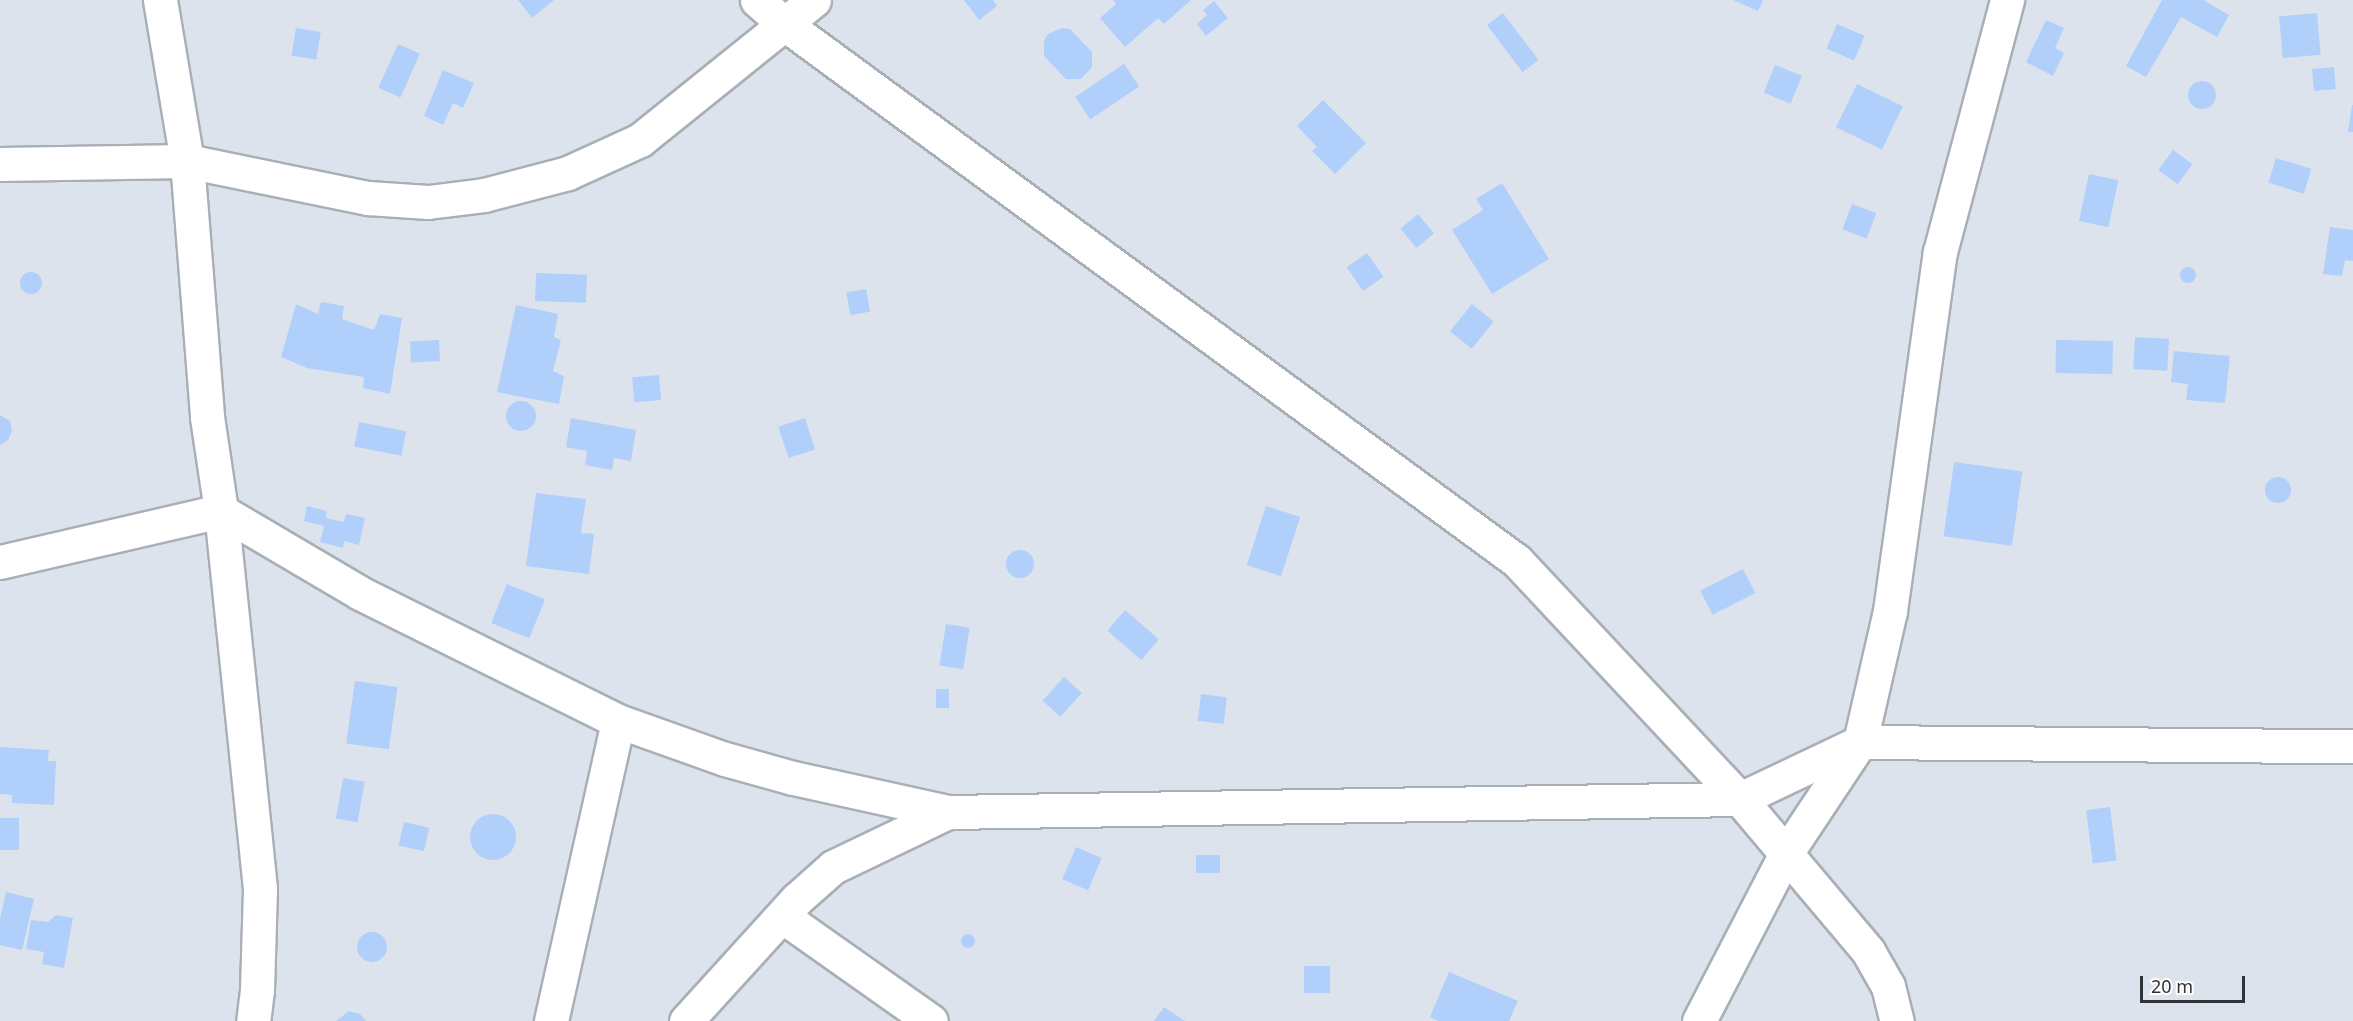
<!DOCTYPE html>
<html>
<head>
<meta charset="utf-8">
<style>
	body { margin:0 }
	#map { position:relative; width:2353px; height:1021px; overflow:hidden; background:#dde3ec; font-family:"Noto Sans",sans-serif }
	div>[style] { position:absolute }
	.building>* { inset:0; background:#b1cffb; transform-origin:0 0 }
	.round { border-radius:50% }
	.roads { filter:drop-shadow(2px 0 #a9afb7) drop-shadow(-2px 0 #a9afb7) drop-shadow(0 2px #a9afb7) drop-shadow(0 -2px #a9afb7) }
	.minor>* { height:33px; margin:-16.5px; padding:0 16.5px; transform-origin:16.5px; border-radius:16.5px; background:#fff }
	span { translate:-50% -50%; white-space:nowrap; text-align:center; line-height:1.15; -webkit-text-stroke:6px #fff; paint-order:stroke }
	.scale { position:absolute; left:2140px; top:976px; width:105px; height:27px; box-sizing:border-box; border:3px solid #313336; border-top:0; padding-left:8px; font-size:18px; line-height:21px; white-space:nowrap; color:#313336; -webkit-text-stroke:4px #fff; paint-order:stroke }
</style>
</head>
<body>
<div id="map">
	<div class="building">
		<i style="clip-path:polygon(518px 0,554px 0,532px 18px)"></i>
		<i style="clip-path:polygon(964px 0,993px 0,997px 6px,979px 20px)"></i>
		<i style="clip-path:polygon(1113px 0,1191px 0,1164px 24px,1158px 18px,1125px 47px,1100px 18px,1116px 4px)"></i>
		<i style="clip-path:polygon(1733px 0,1763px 0,1758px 11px)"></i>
		<i style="clip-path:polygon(2162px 0,2203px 0,2229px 15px,2217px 37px,2181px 17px,2146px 77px,2126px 66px)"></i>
		<i style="clip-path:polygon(1214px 1px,1228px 18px,1206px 36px,1197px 24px,1207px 15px,1203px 10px)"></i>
		<i style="left:1503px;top:13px;width:59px;height:20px;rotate:53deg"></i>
		<i style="left:2317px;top:13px;width:42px;height:38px;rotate:85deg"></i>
		<i style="clip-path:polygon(2046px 20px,2064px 28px,2055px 48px,2064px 53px,2053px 76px,2026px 62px)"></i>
		<i style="left:1837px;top:24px;width:30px;height:27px;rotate:23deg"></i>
		<i style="left:296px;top:28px;width:25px;height:28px;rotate:9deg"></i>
		<i style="clip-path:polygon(1062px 28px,1070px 29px,1092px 52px,1092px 67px,1081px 79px,1066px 79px,1044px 56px,1044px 41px,1048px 34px)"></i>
		<i style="left:398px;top:44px;width:24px;height:48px;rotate:24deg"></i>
		<i style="left:1124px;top:64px;width:27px;height:59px;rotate:56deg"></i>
		<i style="left:1775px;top:65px;width:29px;height:30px;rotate:22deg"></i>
		<i style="left:2334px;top:67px;width:22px;height:22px;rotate:85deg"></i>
		<i style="clip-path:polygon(443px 70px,474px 83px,463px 108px,453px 103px,443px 125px,424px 116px)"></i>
		<i class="round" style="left:2188px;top:81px;width:28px;height:28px"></i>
		<i style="left:1857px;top:84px;width:51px;height:48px;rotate:26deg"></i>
		<i style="clip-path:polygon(1323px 100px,1366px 143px,1335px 174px,1312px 151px,1317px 147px,1297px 126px)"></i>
		<i style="clip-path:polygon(2352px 105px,2353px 105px,2353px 132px,2348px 132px)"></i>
		<i style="left:2173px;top:150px;width:24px;height:25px;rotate:36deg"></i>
		<i style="left:2276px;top:158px;width:37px;height:26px;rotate:17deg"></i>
		<i style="left:2089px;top:174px;width:30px;height:48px;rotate:12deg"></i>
		<i style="clip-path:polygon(1502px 183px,1549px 259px,1492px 294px,1452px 230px,1483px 210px,1476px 199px)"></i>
		<i style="left:1852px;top:204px;width:26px;height:27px;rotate:21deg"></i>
		<i style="left:1418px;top:214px;width:25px;height:23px;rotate:50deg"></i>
		<i style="clip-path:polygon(2330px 227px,2353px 230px,2353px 261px,2345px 260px,2342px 276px,2323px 274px)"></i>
		<i style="left:1367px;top:253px;width:29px;height:25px;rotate:55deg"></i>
		<i class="round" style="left:2180px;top:267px;width:16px;height:16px"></i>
		<i class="round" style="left:20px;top:272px;width:22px;height:22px"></i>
		<i style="left:536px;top:273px;width:51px;height:28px;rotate:2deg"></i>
		<i style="left:866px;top:289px;width:23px;height:20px;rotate:80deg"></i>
		<i style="clip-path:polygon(321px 302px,344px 306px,342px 319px,374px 330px,380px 314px,402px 318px,390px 394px,363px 388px,364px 377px,307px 368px,281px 357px,296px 304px,318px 314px)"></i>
		<i style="left:1472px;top:304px;width:28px;height:35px;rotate:39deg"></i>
		<i style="clip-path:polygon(516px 305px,558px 314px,554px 337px,561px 340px,553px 371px,564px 376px,559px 404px,497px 392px)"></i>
		<i style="left:2135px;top:337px;width:34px;height:32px;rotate:3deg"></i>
		<i style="left:439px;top:340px;width:21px;height:29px;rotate:87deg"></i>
		<i style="left:2056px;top:340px;width:57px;height:33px;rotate:1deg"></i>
		<i style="clip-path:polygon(2174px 351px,2230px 356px,2225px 403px,2186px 400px,2188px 384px,2171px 382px)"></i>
		<i style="left:659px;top:375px;width:25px;height:27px;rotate:85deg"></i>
		<i class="round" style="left:506px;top:401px;width:30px;height:30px"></i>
		<i style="clip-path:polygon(0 415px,10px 421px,12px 431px,8px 440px,0 445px)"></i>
		<i style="clip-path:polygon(571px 418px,636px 430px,631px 461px,614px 458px,612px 470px,585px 465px,587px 451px,566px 447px)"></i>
		<i style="left:805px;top:418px;width:33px;height:28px;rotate:72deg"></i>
		<i style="left:359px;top:422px;width:48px;height:25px;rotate:11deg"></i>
		<i style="left:1954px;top:462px;width:69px;height:75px;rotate:8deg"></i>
		<i class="round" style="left:2265px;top:477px;width:26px;height:26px"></i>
		<i style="clip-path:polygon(536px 493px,586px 499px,581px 533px,594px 534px,589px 574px,526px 566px)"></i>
		<i style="clip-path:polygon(307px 506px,327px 511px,326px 518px,344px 522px,346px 514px,365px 518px,359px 545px,344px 541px,343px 548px,320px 542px,324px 526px,304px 521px)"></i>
		<i style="left:1266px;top:506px;width:36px;height:62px;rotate:18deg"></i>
		<i class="round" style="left:1006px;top:550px;width:28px;height:28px"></i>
		<i style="left:1743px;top:569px;width:27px;height:48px;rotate:63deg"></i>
		<i style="left:507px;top:584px;width:41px;height:42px;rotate:22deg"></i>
		<i style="left:1125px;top:610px;width:45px;height:27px;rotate:41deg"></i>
		<i style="left:946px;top:624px;width:24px;height:42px;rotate:9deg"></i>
		<i style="left:1064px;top:677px;width:24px;height:32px;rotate:42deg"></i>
		<i style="left:355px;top:681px;width:43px;height:63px;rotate:8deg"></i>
		<i style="left:936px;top:689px;width:13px;height:19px"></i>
		<i style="left:1201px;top:694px;width:26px;height:27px;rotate:7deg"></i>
		<i style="clip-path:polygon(0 747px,49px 750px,48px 761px,56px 761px,54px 805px,12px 803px,12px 795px,0 794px)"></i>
		<i style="left:343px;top:778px;width:22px;height:41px;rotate:10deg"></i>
		<i style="left:2110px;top:807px;width:54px;height:24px;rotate:83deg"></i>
		<i class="round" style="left:470px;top:814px;width:46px;height:46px"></i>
		<i style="left:0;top:818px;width:19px;height:32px"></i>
		<i style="left:404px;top:822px;width:26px;height:24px;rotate:13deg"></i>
		<i style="left:1076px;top:847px;width:28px;height:35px;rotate:23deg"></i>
		<i style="left:1196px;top:855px;width:24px;height:18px"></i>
		<i style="clip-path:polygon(6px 892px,34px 899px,22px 950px,0 945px,0 919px)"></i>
		<i style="clip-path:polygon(56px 915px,73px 918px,64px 968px,42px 964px,44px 952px,26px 949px,31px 920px,48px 922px)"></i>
		<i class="round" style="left:357px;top:932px;width:30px;height:30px"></i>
		<i class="round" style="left:961px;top:934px;width:14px;height:14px"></i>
		<i style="left:1304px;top:966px;width:26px;height:27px"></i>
		<i style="clip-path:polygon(1449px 972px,1518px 1001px,1509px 1021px,1438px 1021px,1430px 1017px)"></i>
		<i style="clip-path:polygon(1164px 1007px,1185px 1021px,1154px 1021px)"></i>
		<i style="clip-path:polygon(349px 1011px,360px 1014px,366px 1021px,336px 1021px)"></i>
	</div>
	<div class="roads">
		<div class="minor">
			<i style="left:160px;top:0;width:163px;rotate:80.5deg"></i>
			<i style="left:187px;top:161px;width:257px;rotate:85.5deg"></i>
			<i style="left:207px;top:417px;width:95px;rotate:81.5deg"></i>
			<i style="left:221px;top:511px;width:380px;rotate:84.1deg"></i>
			<i style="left:260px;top:889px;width:101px;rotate:91.7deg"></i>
			<i style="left:257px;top:990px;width:31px;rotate:97deg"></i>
			<i style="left:757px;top:0;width:38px;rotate:41deg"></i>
			<i style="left:786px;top:25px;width:906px;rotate:36.25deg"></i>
			<i style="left:1517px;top:561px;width:326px;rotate:46.9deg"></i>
			<i style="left:1740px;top:799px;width:199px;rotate:49.9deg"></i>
			<i style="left:1868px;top:951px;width:40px;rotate:60.3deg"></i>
			<i style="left:1888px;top:986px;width:36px;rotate:76deg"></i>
			<i style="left:0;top:164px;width:187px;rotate:-0.9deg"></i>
			<i style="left:187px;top:161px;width:185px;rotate:11.6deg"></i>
			<i style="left:368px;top:198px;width:60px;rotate:3.8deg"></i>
			<i style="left:428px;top:202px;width:56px;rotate:-7.1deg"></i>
			<i style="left:484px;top:195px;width:87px;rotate:-14.7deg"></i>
			<i style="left:568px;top:173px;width:79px;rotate:-24.6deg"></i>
			<i style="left:640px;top:140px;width:223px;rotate:-38.8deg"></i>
			<i style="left:0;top:562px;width:227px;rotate:-13deg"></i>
			<i style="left:221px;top:511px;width:161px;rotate:30.5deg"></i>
			<i style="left:360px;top:593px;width:288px;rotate:26.4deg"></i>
			<i style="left:618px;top:721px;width:114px;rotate:19.6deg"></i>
			<i style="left:725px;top:759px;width:71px;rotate:15.6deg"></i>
			<i style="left:793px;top:778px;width:159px;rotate:12.4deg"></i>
			<i style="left:948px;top:812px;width:792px;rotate:-0.94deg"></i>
			<i style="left:1740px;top:799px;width:133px;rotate:-25.4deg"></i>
			<i style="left:1860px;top:742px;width:493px;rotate:0.5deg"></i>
			<i style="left:782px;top:916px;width:182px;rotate:35.2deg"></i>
			<i style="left:551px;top:1021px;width:307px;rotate:-77.4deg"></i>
			<i style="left:686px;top:1021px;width:165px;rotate:-47.7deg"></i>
			<i style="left:797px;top:899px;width:48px;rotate:-41.6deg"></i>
			<i style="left:833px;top:867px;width:127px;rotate:-25.6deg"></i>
			<i style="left:1699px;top:1021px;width:187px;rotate:-62.6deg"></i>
			<i style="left:1785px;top:855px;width:136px;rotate:-56.4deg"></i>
			<i style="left:1860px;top:742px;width:134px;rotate:-77.1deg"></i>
			<i style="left:1890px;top:611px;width:362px;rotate:-82.1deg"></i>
			<i style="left:1940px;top:252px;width:261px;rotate:-75.1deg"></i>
		</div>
	</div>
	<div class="scale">20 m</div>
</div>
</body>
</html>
